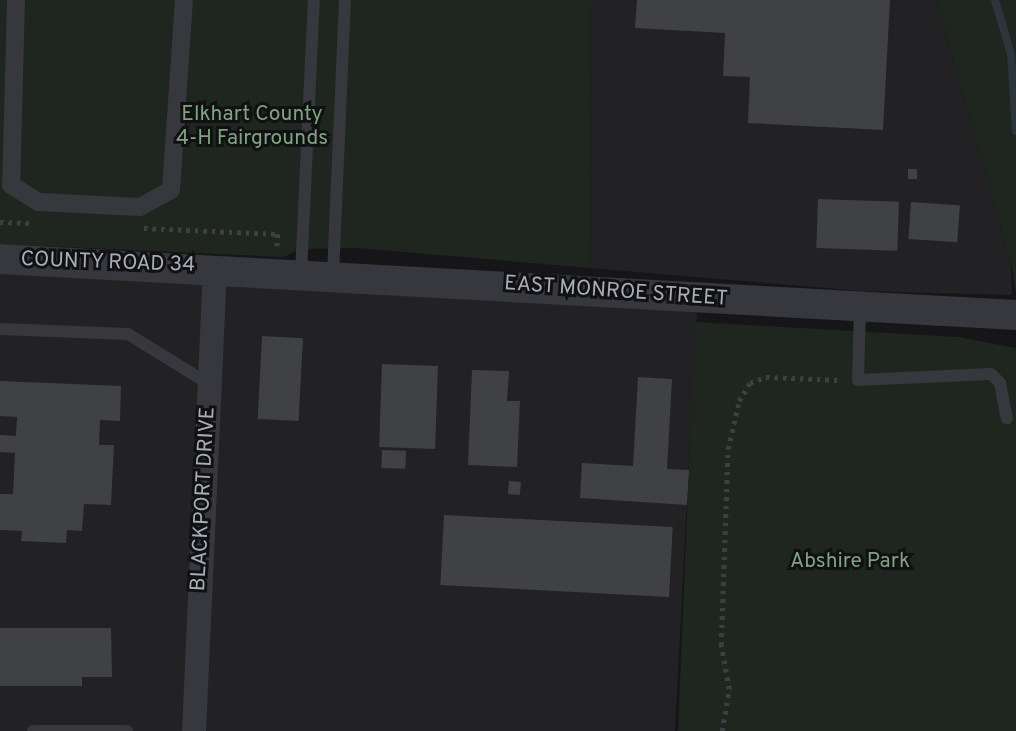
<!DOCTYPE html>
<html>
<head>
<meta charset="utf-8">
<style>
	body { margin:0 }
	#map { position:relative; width:1016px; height:731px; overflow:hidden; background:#161618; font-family:Overpass,sans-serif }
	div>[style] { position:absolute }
	.built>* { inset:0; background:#222225; transform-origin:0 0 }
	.green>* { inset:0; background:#1e261f }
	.stream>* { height:8px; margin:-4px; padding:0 4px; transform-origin:4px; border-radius:4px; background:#2c353c }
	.building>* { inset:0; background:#404145; transform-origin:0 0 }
	.path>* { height:4.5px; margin-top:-2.25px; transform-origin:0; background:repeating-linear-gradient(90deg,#3d3f44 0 3.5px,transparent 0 8.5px) }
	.service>* { height:12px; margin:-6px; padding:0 6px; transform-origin:6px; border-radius:6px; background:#37383d }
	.pedestrian>* { height:18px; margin:-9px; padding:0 9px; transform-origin:9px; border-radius:9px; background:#37383d }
	.minor>* { height:24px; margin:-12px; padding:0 12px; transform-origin:12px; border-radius:12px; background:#37383d }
	.tertiary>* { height:30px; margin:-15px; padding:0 15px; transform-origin:15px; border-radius:15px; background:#37383d }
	span { translate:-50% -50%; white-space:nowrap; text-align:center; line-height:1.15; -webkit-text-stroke:6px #111113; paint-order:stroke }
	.park-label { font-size:21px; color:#7fa381 }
	.street-label { font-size:21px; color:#a8adb8 }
</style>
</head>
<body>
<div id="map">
	<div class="built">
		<i style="clip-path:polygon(591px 0,936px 0,1011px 263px,1012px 295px,861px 291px,590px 268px)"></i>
		<i style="left:0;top:272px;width:698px;height:459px;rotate:3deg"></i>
	</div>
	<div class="green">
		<i style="clip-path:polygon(0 0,591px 0,590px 268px,359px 248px,299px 249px,284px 257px,0 244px)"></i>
		<i style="clip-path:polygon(936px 0,1016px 0,1016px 294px,1011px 263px)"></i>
		<i style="clip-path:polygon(695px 322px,958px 337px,1016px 348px,1016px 731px,678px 731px)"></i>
	</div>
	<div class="stream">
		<i style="left:995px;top:0;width:56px;rotate:73.5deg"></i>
		<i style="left:1011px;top:54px;width:77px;rotate:86.3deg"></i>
	</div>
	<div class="building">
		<i style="clip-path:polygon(637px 0,890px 0,883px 130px,748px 123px,750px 77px,723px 76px,725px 33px,635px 28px)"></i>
		<i style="left:908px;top:169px;width:9px;height:10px"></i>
		<i style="left:818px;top:199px;width:81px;height:49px;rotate:2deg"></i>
		<i style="left:911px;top:202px;width:49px;height:37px;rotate:4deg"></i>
		<i style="left:262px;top:336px;width:41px;height:83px;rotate:3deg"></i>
		<i style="left:382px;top:364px;width:56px;height:83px;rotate:2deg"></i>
		<i style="clip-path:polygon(472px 370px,509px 371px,507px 401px,520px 401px,517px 467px,468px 465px)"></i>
		<i style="clip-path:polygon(638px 377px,672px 379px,667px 469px,689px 470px,687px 505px,580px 498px,582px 463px,633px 466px)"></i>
		<i style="clip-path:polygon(0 381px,121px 386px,120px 421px,100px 420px,99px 445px,114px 445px,111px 505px,84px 504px,82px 531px,67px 530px,66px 543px,21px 541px,22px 531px,0 530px,0 494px,13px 494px,15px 453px,0 452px,0 435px,16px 436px,17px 417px,0 416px)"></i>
		<i style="left:382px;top:450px;width:24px;height:18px;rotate:2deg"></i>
		<i style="left:509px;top:481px;width:12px;height:13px;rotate:5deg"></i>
		<i style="left:444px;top:515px;width:229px;height:70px;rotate:3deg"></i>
		<i style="clip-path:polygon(0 628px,111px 628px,112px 677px,82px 677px,82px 686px,0 686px)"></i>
	</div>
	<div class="path">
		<i style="left:0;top:222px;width:31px;rotate:2deg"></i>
		<i style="left:144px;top:228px;width:134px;rotate:2.6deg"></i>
		<i style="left:278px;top:234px;width:15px;rotate:94deg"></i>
		<i style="left:722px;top:731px;width:43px;rotate:-80.5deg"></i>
		<i style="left:729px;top:689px;width:45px;rotate:-100.3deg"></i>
		<i style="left:721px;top:645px;width:196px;rotate:-88deg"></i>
		<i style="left:728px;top:449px;width:49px;rotate:-77.1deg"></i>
		<i style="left:739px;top:401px;width:21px;rotate:-59deg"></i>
		<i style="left:750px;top:383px;width:17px;rotate:-21deg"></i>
		<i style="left:766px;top:377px;width:74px;rotate:2.3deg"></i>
	</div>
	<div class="service">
		<i style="left:301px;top:273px;width:273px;rotate:-87.3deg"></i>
		<i style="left:333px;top:274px;width:274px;rotate:-87.5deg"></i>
		<i style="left:860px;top:308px;width:72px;rotate:91.6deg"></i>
		<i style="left:858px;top:380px;width:133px;rotate:-2.6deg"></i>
		<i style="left:991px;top:374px;width:13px;rotate:45deg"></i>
		<i style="left:1000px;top:383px;width:36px;rotate:79deg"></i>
		<i style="left:0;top:329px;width:128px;rotate:2.2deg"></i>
		<i style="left:128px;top:334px;width:95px;rotate:31.7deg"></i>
		<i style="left:33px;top:731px;width:94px"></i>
	</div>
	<div class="pedestrian">
		<i style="left:16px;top:0;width:185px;rotate:91.5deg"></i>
		<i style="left:11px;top:185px;width:32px;rotate:32deg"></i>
		<i style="left:38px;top:202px;width:102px;rotate:2.8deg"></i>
		<i style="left:140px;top:207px;width:35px;rotate:-29deg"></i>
		<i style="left:171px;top:190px;width:190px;rotate:-86.1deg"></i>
	</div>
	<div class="minor">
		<i style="left:194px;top:731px;width:463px;rotate:-87.4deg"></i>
	</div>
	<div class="tertiary">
		<i style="left:0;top:259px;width:1018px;rotate:3.15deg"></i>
	</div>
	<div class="park-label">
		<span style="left:252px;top:127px">Elkhart County<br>4-H Fairgrounds</span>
		<span style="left:850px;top:562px">Abshire Park</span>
	</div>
	<div class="street-label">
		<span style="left:108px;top:263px;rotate:2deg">COUNTY ROAD 34</span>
		<span style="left:616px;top:292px;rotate:4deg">EAST MONROE STREET</span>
		<span style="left:204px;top:499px;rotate:-87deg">BLACKPORT DRIVE</span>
	</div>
</div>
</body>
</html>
